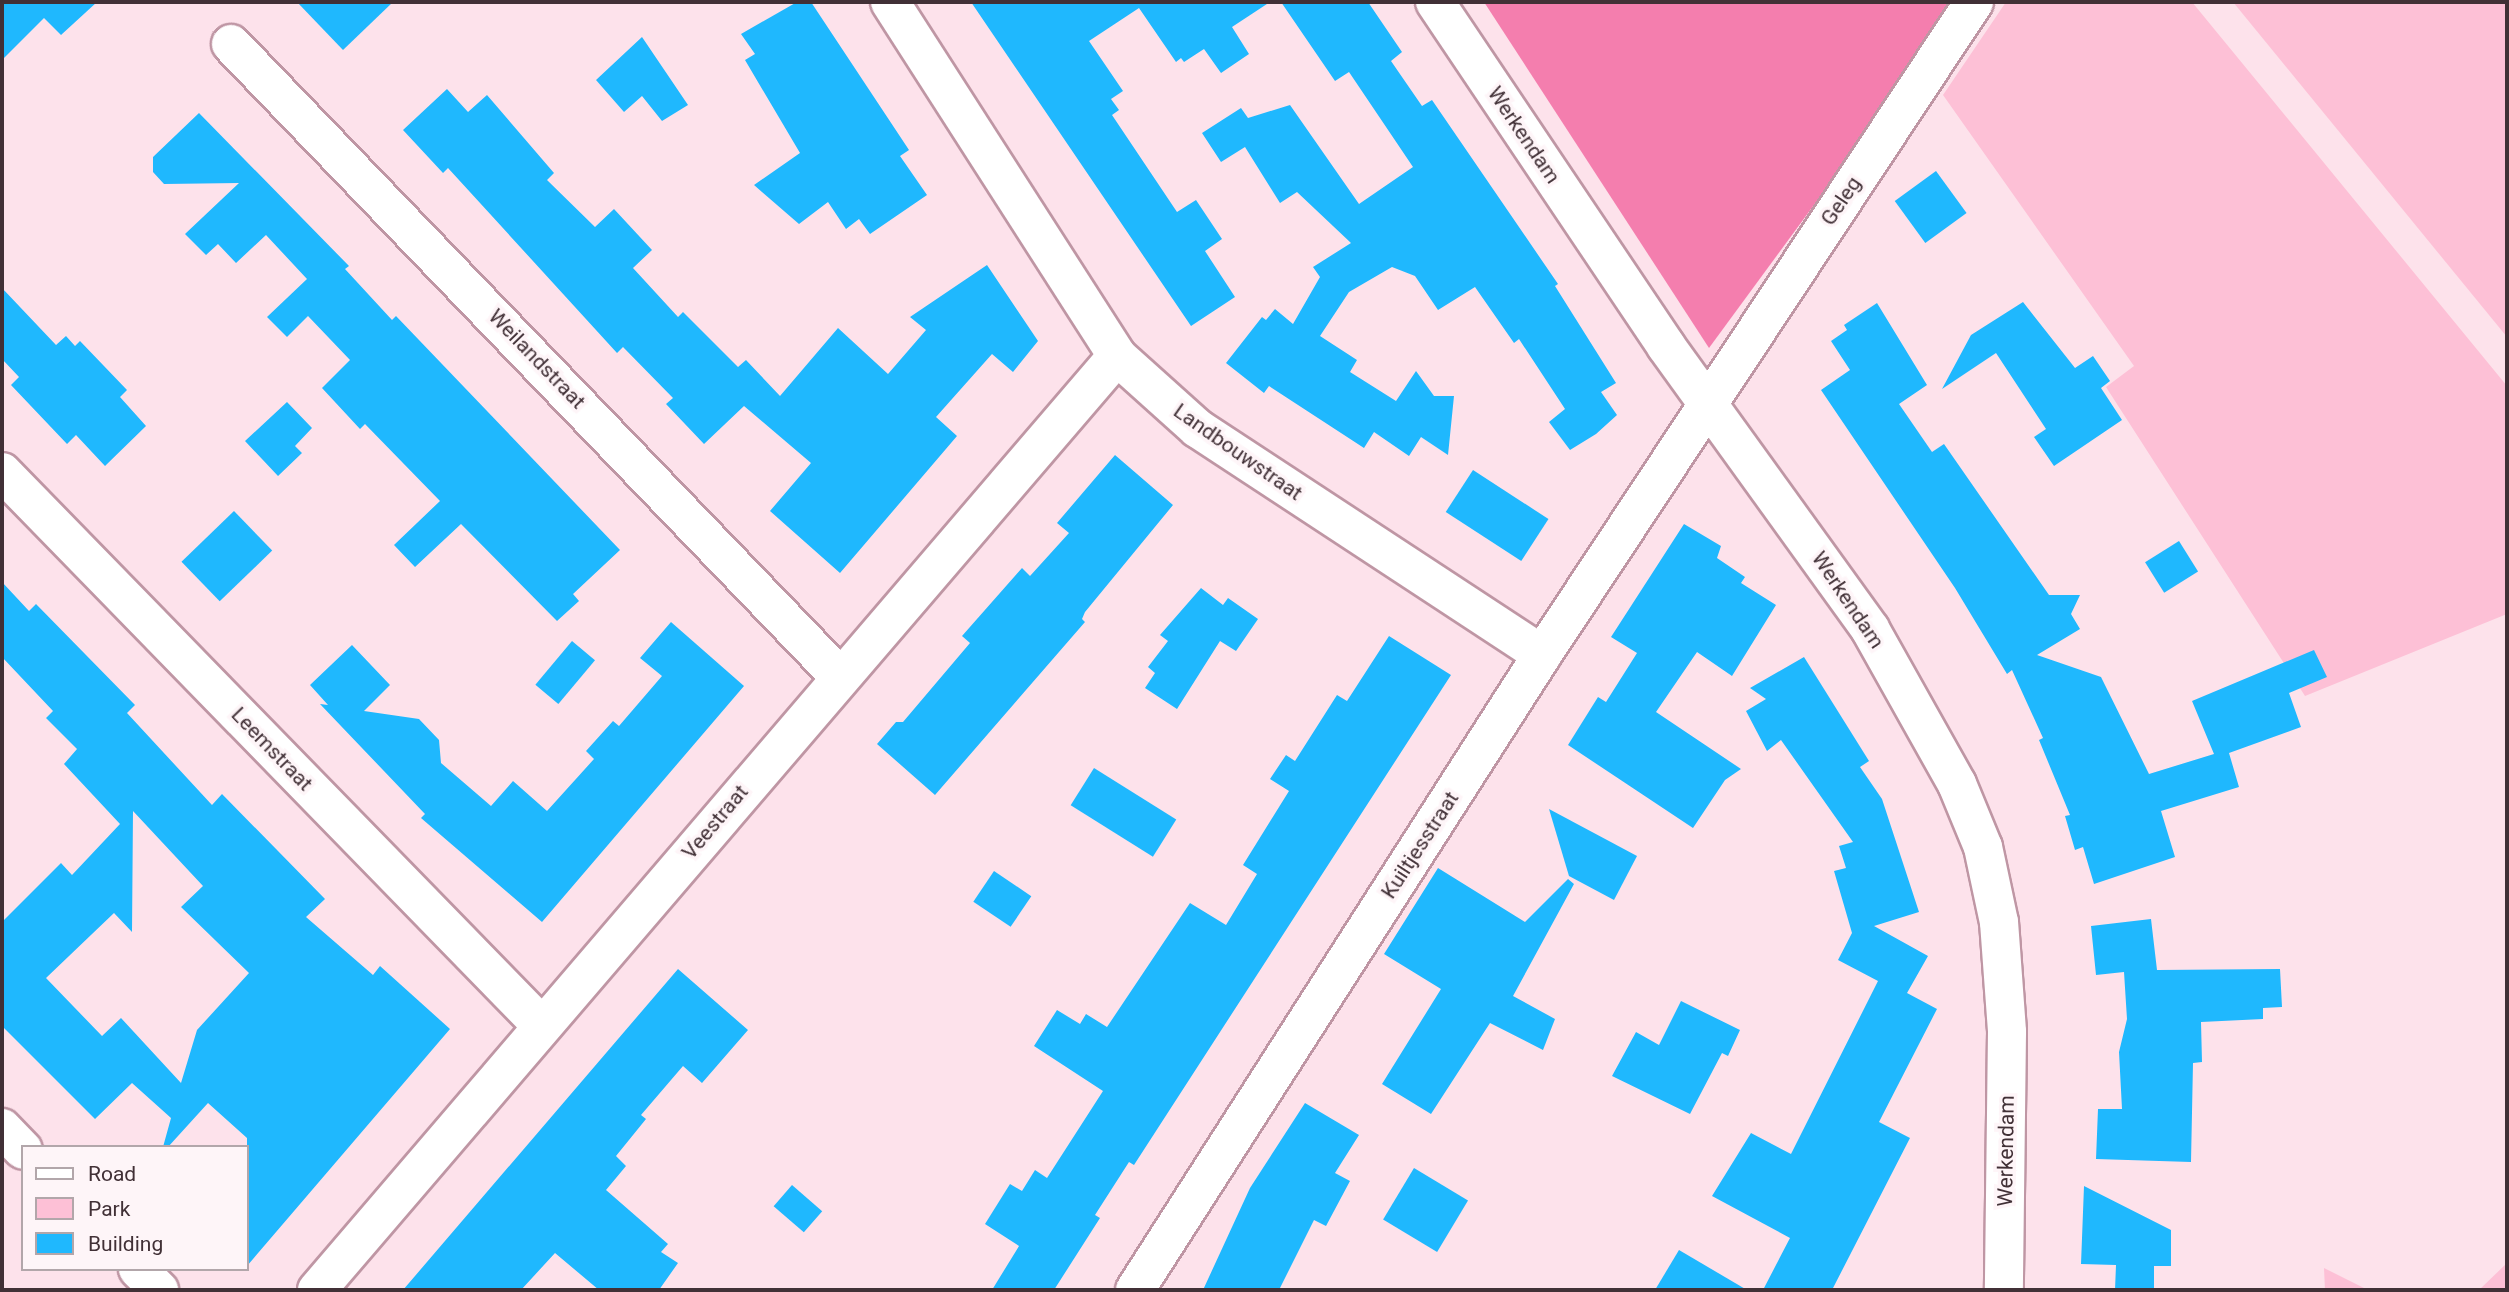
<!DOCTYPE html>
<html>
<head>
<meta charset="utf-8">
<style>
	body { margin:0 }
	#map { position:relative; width:2509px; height:1292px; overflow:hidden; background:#fde2eb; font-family:Roboto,sans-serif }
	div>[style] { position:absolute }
	.green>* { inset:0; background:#fdc0d6 }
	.forest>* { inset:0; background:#f47eae }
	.building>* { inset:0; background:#1fb8fe; transform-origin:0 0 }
	.roads { filter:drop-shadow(2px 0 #bf96a4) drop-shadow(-2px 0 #bf96a4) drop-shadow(0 2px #bf96a4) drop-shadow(0 -2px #bf96a4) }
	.minor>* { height:38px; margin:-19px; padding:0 19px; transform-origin:19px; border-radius:19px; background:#fff }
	span { translate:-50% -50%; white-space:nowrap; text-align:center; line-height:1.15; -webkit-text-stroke:7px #fef5f8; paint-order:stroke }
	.street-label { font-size:21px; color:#413036 }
	.frame { position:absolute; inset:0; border:4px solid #413036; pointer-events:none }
	.legend { position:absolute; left:21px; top:1145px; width:228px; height:126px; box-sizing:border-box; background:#fef5f8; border:2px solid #b2a6aa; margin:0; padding:9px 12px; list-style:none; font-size:21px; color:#413036 }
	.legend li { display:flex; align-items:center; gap:14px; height:35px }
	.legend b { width:35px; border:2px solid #b2a6aa }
</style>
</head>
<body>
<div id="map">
	<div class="green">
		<i style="clip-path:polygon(2006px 2px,2192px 2px,2507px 386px,2507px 614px,2305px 696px,2106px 387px,2134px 366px,1943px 95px)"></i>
		<i style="clip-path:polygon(2233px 2px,2507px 2px,2507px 337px)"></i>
		<i style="clip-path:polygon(2507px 1263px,2507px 1290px,2479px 1290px)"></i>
		<i style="clip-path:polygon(2324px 1268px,2368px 1290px,2325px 1290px)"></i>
	</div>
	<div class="forest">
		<i style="clip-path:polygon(1484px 2px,1963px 2px,1709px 348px)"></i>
	</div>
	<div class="building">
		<i style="clip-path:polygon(2px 2px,97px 2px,61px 35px,44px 18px,2px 60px)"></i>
		<i style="clip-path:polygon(297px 2px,393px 2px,343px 50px)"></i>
		<i style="clip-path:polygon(797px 2px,811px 2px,909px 150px,900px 156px,927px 195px,870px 234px,859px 219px,846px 229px,828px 202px,799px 224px,754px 185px,800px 153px,745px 60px,755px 54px,741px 34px)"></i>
		<i style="clip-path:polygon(971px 2px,1270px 2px,1232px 27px,1249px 54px,1221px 73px,1204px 49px,1184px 62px,1181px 58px,1176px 62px,1139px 8px,1089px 41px,1123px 91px,1111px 99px,1119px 110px,1112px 115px,1177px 212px,1196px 200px,1222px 239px,1205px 251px,1235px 297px,1191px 326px)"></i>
		<i style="clip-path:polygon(1281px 2px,1368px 2px,1402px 52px,1391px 61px,1422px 106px,1432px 100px,1558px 284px,1555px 286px,1616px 383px,1601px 392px,1617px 415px,1596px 434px,1570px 450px,1549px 422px,1565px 409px,1519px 339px,1514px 343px,1475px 287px,1438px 310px,1415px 276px,1392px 267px,1349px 292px,1320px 336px,1357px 360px,1350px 372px,1396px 401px,1416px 371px,1434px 396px,1454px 396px,1448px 455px,1421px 437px,1409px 456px,1374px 432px,1364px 448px,1269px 386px,1264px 393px,1226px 363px,1262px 317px,1266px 320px,1275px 309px,1293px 324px,1320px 277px,1313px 267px,1351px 243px,1297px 192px,1280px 203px,1245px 147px,1221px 162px,1202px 133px,1241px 108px,1248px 118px,1290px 105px,1359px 204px,1413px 167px,1349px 72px,1335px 81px)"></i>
		<i style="clip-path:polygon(642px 37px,688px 105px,662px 121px,642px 96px,624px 112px,596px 80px)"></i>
		<i style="clip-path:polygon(447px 89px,468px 112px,487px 95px,554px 173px,547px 180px,595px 227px,614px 209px,652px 250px,633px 268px,678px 317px,683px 312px,738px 367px,746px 360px,780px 396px,838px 328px,888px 374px,926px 330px,910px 317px,987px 265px,1038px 341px,1013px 372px,992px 354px,936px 417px,957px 436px,840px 573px,770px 511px,811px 463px,744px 406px,704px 444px,666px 404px,673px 398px,623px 347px,617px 353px,448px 168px,443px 173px,403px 130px)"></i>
		<i style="clip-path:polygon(199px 113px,349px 266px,345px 269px,392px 320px,396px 316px,620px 550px,573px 594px,579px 601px,557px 621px,461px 524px,415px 567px,394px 545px,440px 501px,365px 424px,360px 429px,322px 388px,350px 360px,308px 316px,287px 337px,267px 317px,307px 279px,266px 235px,236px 263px,218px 244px,206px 255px,185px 234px,239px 183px,164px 184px,153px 172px,153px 157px)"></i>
		<i style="left:1936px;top:171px;width:52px;height:51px;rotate:54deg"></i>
		<i style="clip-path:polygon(2px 288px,56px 345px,66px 336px,75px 346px,80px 341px,127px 390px,120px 397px,146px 426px,105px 466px,76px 435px,67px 444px,11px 385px,19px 377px,2px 359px)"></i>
		<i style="clip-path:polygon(2023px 302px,2075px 368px,2093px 356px,2110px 381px,2101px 388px,2122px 420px,2054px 466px,2034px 437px,2046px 429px,1996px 353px,1942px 389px,1971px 335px)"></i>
		<i style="clip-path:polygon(1877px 303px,1927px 385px,1899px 404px,1932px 452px,1944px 444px,2049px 595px,2080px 595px,2071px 614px,2080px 629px,2037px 655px,2101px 677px,2149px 774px,2214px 754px,2192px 701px,2314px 650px,2327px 677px,2289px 693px,2301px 727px,2229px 753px,2239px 787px,2161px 811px,2175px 857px,2094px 884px,2083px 847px,2075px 850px,2065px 816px,2070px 815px,2039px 740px,2043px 738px,2012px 670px,2007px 674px,1955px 588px,1821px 390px,1850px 370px,1831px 341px,1847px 330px,1844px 325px)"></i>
		<i style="clip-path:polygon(287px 402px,312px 428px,295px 446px,302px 453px,278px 476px,245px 441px)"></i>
		<i style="clip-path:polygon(1115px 455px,1173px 505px,1085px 612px,1082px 619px,1085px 622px,935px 795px,877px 744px,896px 722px,903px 722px,970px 643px,962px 636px,1022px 568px,1030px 576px,1069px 533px,1057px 523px)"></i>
		<i style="left:1473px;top:470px;width:90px;height:50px;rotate:33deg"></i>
		<i style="left:234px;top:511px;width:55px;height:73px;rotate:46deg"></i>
		<i style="clip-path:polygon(1684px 524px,1721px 546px,1717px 558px,1745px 577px,1741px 583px,1776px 605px,1732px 676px,1697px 652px,1656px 712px,1741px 769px,1725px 780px,1693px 828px,1568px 745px,1598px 697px,1606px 702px,1637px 653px,1611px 637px)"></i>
		<i style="left:2179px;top:541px;width:36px;height:40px;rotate:58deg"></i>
		<i style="clip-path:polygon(evenodd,2px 582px,29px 611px,36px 604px,135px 705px,127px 713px,212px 805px,222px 794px,325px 899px,306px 917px,373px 975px,380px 966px,450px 1029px,247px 1266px,247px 1138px,208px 1103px,168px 1147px,163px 1147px,171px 1118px,132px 1083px,95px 1119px,2px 1026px,2px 922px,61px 863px,72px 875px,120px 824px,64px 764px,77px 749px,46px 718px,53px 711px,2px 657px,2px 582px,133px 811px,203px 886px,181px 907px,249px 973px,197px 1030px,181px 1083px,121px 1018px,102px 1036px,46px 978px,114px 913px,132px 932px,133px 811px)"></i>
		<i style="clip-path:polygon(1201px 588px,1223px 605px,1228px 598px,1258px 619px,1236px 651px,1220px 641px,1177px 709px,1145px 688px,1155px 673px,1148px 667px,1168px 641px,1160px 635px)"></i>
		<i style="clip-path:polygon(671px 622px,744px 686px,542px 922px,421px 818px,425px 814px,320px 704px,328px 705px,310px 685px,352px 645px,390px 685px,364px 711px,419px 719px,439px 740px,441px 763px,491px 806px,513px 781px,547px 811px,594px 759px,586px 751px,613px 721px,619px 726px,662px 676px,640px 658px)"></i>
		<i style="clip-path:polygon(1389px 636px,1451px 675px,1134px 1165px,1129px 1162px,1095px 1215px,1100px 1218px,1054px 1290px,992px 1290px,1019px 1246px,985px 1224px,1010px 1184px,1022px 1191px,1035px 1170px,1047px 1178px,1103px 1091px,1034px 1046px,1057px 1010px,1080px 1024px,1086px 1014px,1107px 1027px,1190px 903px,1226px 925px,1257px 874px,1243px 865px,1289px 791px,1270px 779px,1286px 755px,1295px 761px,1337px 695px,1347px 701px)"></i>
		<i style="left:572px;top:641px;width:30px;height:57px;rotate:40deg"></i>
		<i style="clip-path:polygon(1804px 657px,1869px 761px,1860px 767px,1882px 799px,1919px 912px,1874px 926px,1928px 956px,1907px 993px,1937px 1009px,1879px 1122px,1910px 1138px,1832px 1290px,1763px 1290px,1790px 1238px,1712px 1196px,1751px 1133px,1791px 1154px,1878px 981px,1838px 960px,1852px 933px,1834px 871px,1846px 868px,1839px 846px,1853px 842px,1781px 740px,1767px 751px,1746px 711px,1766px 699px,1750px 688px)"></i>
		<i style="left:1094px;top:768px;width:97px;height:44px;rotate:32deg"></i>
		<i style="clip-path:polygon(1549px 809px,1637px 856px,1614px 900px,1569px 876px)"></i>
		<i style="clip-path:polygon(1438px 868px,1525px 922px,1568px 879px,1574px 884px,1513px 996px,1555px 1019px,1543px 1050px,1490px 1023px,1431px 1114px,1382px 1084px,1441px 989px,1384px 954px)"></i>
		<i style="left:994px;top:871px;width:45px;height:37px;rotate:34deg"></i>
		<i style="clip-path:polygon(2151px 919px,2157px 970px,2280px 969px,2282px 1007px,2263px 1008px,2263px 1019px,2201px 1022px,2202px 1062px,2193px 1063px,2191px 1162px,2096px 1159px,2098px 1109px,2122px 1109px,2119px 1052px,2127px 1019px,2124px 972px,2096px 975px,2091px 926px)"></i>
		<i style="clip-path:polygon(678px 969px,748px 1030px,702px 1083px,683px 1066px,641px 1115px,646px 1119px,616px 1156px,626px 1166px,606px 1190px,668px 1244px,661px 1252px,678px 1263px,659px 1290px,599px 1290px,555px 1253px,521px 1290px,403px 1290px)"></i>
		<i style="clip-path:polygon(1681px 1001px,1740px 1030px,1728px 1056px,1722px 1053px,1690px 1114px,1612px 1076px,1636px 1032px,1659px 1045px)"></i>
		<i style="clip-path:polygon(1305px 1103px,1359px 1135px,1335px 1173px,1350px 1181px,1326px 1226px,1314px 1220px,1279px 1290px,1203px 1290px,1250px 1188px)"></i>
		<i style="left:1414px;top:1168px;width:63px;height:60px;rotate:31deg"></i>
		<i style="left:792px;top:1185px;width:40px;height:28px;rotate:41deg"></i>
		<i style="clip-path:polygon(2084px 1186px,2171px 1230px,2171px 1266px,2154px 1266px,2154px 1290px,2115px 1290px,2116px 1265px,2081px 1264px)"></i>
		<i style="clip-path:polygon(1679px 1250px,1747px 1290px,1655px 1290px)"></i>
	</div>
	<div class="roads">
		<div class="minor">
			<i style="left:890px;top:2px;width:421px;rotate:57.3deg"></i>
			<i style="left:1117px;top:356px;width:108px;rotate:42deg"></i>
			<i style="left:1197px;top:428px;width:413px;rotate:33.3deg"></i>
			<i style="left:1435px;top:2px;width:414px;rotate:56.1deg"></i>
			<i style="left:1666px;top:346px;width:349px;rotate:54.2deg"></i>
			<i style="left:1870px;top:629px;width:178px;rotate:60.7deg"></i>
			<i style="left:1957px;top:784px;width:68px;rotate:67.6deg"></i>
			<i style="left:1983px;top:847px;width:77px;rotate:78deg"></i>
			<i style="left:1999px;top:922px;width:110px;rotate:85.8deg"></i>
			<i style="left:2007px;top:1032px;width:258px;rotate:90.7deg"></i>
			<i style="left:231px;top:44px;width:877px;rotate:46.11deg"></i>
			<i style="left:2px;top:472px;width:774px;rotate:45.73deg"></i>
			<i style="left:2px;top:1128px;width:30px;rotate:46deg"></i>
			<i style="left:138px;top:1269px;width:30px;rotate:45deg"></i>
			<i style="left:317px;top:1290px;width:1230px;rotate:-49.42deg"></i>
			<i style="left:1135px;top:1290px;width:754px;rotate:-57.34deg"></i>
			<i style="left:1542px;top:655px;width:783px;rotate:-56.51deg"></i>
		</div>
	</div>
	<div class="street-label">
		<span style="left:1524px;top:135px;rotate:56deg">Werkendam</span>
		<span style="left:1841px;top:201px;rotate:-56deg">Geleg</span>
		<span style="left:537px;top:359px;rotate:46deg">Weilandstraat</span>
		<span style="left:1238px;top:452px;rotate:35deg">Landbouwstraat</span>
		<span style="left:1848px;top:600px;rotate:56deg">Werkendam</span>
		<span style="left:272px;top:749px;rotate:46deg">Leemstraat</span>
		<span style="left:715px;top:822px;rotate:-50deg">Veestraat</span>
		<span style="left:1420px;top:845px;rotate:-57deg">Kuiltjesstraat</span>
		<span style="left:2006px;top:1151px;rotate:-89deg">Werkendam</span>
	</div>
	<div class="frame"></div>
	<ul class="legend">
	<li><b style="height:9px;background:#fff"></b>Road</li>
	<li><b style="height:19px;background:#fdc0d6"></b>Park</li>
	<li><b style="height:19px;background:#1fb8fe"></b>Building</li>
	</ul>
</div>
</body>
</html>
